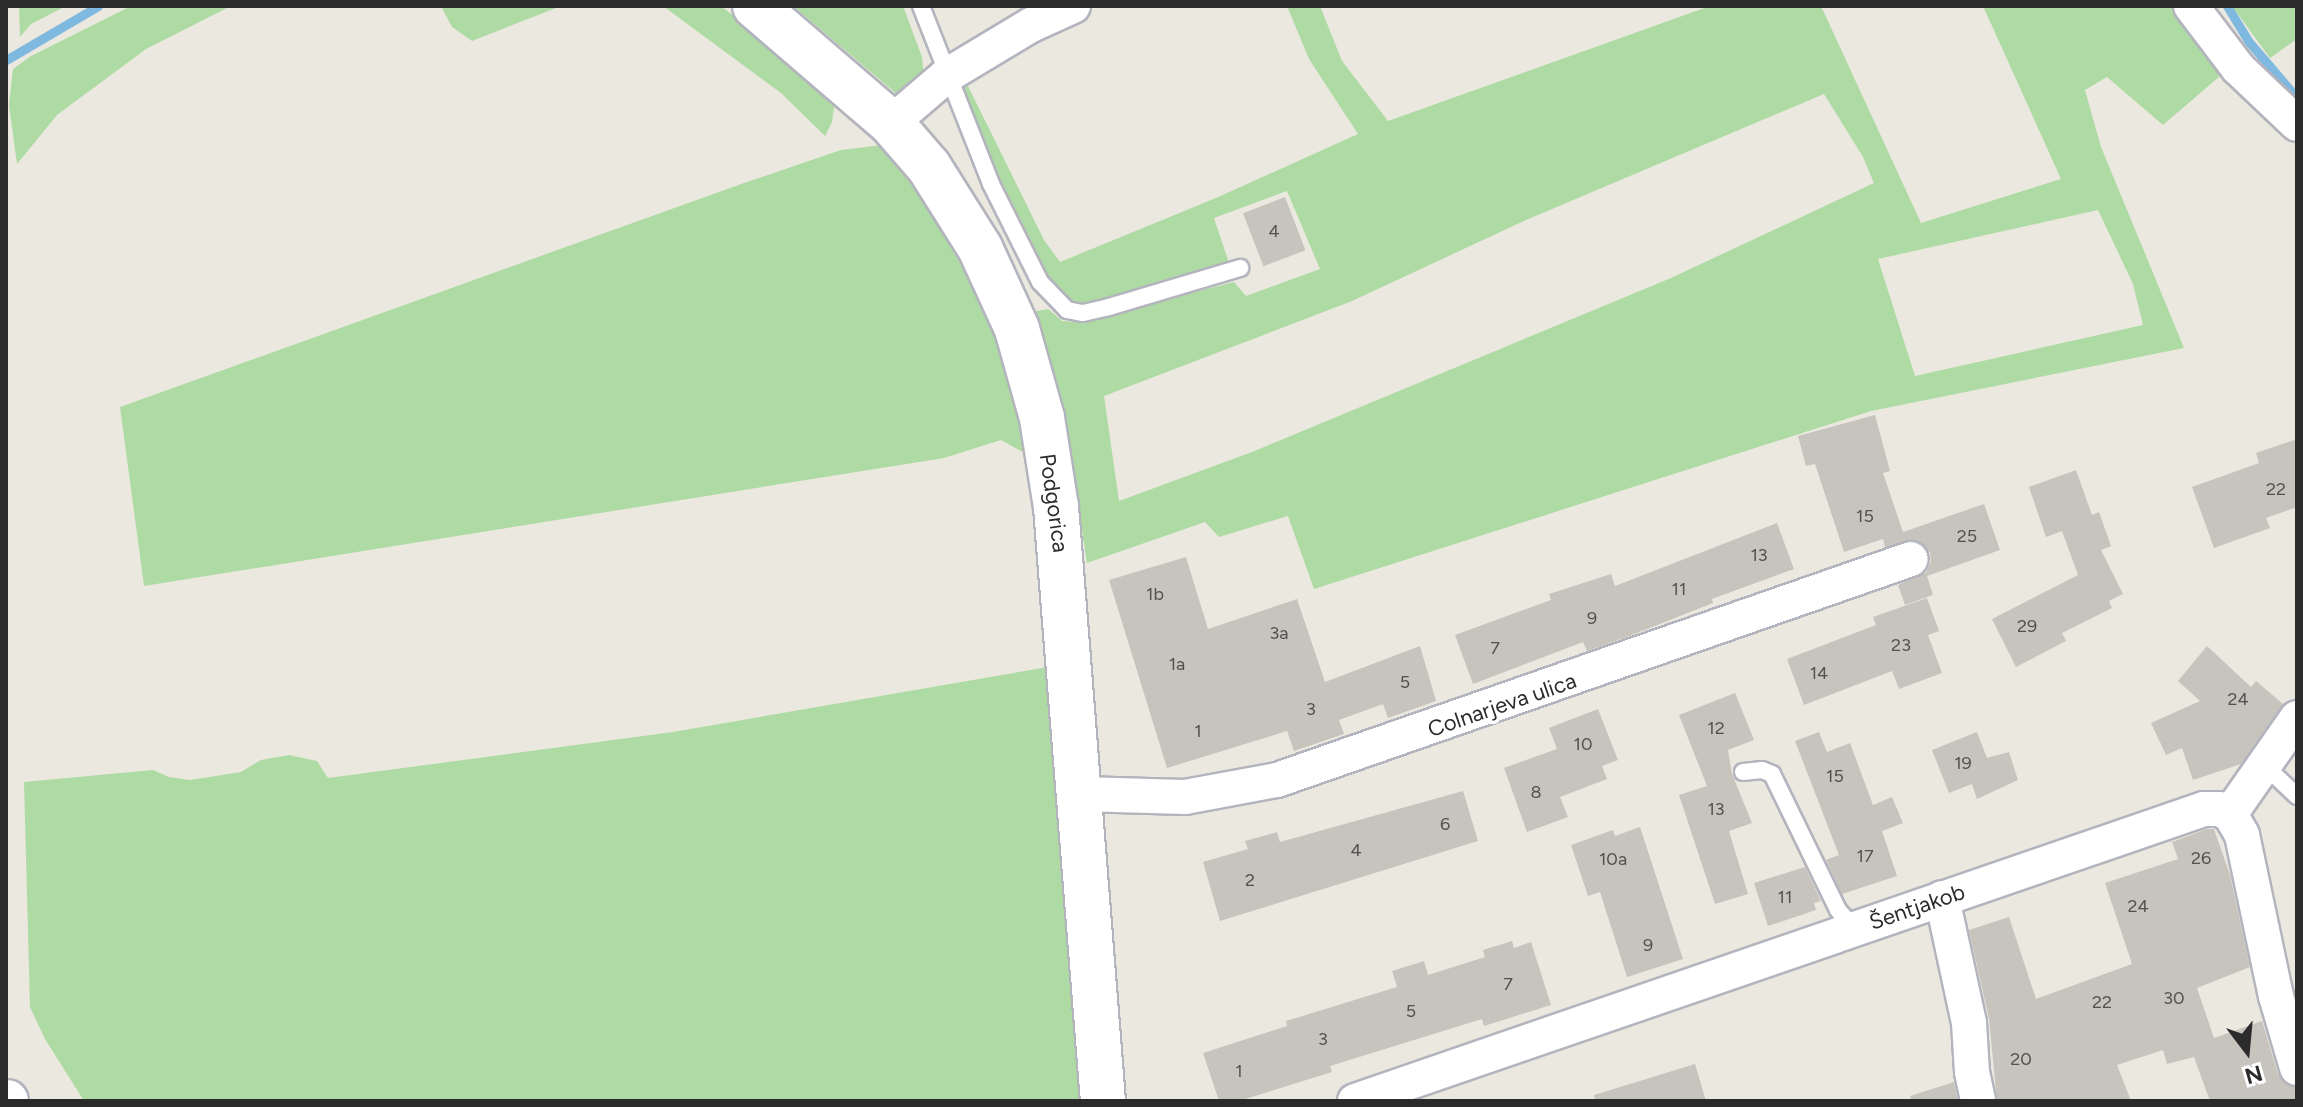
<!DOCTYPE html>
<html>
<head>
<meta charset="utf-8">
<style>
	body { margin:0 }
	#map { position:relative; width:2303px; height:1107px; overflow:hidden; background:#ebe8df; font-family:Figtree,sans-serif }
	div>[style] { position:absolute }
	.green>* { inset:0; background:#aedba3 }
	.stream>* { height:9px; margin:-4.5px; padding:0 4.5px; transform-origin:4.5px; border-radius:4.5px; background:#80b9e0 }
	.building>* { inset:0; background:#c7c4be; transform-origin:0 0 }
	.roads { filter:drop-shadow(2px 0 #b3b4bd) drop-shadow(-2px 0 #b3b4bd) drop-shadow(0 2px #b3b4bd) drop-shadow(0 -2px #b3b4bd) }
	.service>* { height:16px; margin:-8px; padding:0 8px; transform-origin:8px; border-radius:8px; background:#fff }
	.minor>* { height:34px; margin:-17px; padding:0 17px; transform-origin:17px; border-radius:17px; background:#fff }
	.tertiary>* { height:42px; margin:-21px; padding:0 21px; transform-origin:21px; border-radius:21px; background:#fff }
	.secondary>* { height:44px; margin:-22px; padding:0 22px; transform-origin:22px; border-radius:22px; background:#fff }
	span { translate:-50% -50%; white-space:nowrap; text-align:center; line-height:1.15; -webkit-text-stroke:7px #fff; paint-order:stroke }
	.number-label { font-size:18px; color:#525150 }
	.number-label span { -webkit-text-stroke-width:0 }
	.street-label { font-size:22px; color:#2b2b2b }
	.frame { position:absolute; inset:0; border:8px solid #2b2b2b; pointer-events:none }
	.north { position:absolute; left:2207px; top:1011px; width:80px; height:80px; -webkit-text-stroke:6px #fff; paint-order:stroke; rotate:164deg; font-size:22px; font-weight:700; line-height:32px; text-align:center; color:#2b2b2b }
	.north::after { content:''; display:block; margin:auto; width:28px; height:36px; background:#2b2b2b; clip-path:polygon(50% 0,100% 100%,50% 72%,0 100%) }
</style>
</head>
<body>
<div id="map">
	<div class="green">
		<i style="clip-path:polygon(19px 6px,66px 6px,31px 24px,20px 37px)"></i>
		<i style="clip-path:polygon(131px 6px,231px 6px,146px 49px,57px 115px,17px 164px,9px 105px,13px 69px,31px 56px)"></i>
		<i style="clip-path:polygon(441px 6px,561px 6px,472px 41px,452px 27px)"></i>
		<i style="clip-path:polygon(663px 6px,721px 6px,777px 50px,826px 89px,834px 108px,832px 122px,825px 136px,781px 93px)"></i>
		<i style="clip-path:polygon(793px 6px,903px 6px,922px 57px,924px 78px,910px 96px,898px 95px)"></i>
		<i style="clip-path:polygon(evenodd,1287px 6px,1320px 6px,1342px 61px,1388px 121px,1710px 6px,1821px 6px,1921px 223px,2061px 179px,1983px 6px,2183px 6px,2227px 70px,2163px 125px,2107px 77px,2085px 90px,2101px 147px,2184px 348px,1871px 411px,1314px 589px,1288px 516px,1219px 537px,1205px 522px,1087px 563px,1061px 395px,1032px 312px,1048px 309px,1062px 321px,1079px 322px,1234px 282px,1246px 296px,1320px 269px,1287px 191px,1214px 218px,1229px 263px,1082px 308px,1065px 302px,1046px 279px,988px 163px,963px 100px,962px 86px,966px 82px,1044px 240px,1060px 262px,1216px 198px,1358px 134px,1309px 59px,1287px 6px,1824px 94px,1863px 157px,1874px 183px,1671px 278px,1252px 452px,1119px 501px,1104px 396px,1352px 301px,1526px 220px,1824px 94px,1287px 6px,2098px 210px,2133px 284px,2143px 325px,1915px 376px,1878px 259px,2098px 210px)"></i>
		<i style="clip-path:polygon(2232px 6px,2297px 6px,2297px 39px,2270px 58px)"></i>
		<i style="clip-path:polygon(882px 145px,928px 208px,986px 308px,1017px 393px,1028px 455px,1001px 440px,944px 458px,144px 586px,120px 407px,744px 183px,841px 150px)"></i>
		<i style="clip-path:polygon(1054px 666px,1085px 1101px,84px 1101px,45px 1039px,30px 1007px,24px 782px,153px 770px,169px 777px,190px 780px,241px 772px,261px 760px,289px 755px,317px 761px,328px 778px,673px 732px)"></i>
	</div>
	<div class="stream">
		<i style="left:2227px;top:6px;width:42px;rotate:58.6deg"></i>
		<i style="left:2249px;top:42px;width:74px;rotate:49.4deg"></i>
		<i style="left:6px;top:60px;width:107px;rotate:-30.4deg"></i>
	</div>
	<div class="building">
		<i style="left:1285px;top:197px;width:57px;height:45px;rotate:69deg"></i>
		<i style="clip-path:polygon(1875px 415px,1890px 471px,1883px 473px,1903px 532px,1984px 504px,2000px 550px,1927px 576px,1933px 595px,1905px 605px,1898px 585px,1926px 573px,1931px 562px,1930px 552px,1915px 540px,1885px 547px,1883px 539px,1844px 552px,1815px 464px,1806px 466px,1798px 436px)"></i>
		<i style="clip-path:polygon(2297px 439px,2297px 507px,2266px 518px,2270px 528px,2214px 548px,2192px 487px,2259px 463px,2256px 453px)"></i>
		<i style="clip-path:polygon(2076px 470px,2092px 515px,2099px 512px,2111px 546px,2101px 550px,2123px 594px,2109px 601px,2112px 608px,2062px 633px,2066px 641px,2016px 667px,1992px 619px,2078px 575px,2062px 531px,2046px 537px,2029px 487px)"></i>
		<i style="clip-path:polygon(1777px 523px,1794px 569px,1712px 599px,1713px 603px,1632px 635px,1587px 651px,1583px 642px,1473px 684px,1455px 635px,1551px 600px,1549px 594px,1611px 574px,1615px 586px)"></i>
		<i style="clip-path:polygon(1186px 557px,1208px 629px,1297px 599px,1325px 682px,1420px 646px,1436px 701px,1388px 718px,1383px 704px,1339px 720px,1344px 734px,1294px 751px,1287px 731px,1167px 768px,1109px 580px)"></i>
		<i style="clip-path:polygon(1927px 598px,1939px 631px,1928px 635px,1942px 673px,1899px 689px,1892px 671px,1804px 705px,1787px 659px,1876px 625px,1873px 617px)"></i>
		<i style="clip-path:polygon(2207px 646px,2251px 687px,2256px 681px,2283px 704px,2241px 764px,2193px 780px,2182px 748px,2166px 755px,2151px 723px,2200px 701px,2178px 681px)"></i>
		<i style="clip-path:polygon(1735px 693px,1754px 740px,1728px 750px,1732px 774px,1752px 823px,1729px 831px,1748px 894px,1715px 904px,1679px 795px,1707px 786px,1679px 715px)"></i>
		<i style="clip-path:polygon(1598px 709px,1618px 760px,1602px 766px,1607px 779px,1560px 797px,1568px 817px,1527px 832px,1504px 768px,1557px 749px,1549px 728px)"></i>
		<i style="clip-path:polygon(1819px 732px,1827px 752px,1850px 743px,1873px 805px,1892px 797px,1903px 823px,1882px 831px,1897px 876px,1842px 894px,1826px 860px,1839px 855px,1795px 741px)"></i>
		<i style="clip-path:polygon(1977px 732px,1987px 758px,2009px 752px,2018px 780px,1977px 799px,1972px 784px,1949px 793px,1932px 750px)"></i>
		<i style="clip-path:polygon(1463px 791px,1478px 841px,1220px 921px,1203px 862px,1248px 849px,1245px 841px,1277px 832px,1280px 842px)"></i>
		<i style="clip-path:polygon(1640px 827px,1683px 959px,1627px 977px,1600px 892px,1588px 896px,1571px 845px,1613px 830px,1615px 836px)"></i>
		<i style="clip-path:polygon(2207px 829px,2214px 829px,2230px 875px,2250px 967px,2197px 988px,2214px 1038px,2262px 1021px,2278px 1074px,2284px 1083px,2297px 1087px,2297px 1101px,2210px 1101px,2194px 1057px,2167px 1064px,2163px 1050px,2117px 1065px,2131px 1101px,1997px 1101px,1989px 1019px,1969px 930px,2009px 917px,2036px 999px,2132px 964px,2105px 883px,2178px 859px,2172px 842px)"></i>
		<i style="clip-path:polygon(1805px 867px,1821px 901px,1814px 903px,1816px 910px,1768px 926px,1754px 883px)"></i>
		<i style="clip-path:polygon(1512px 941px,1514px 948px,1531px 942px,1551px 1005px,1484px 1026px,1482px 1019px,1330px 1066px,1332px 1072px,1239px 1101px,1219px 1101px,1203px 1053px,1287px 1026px,1286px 1021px,1397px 987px,1392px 971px,1424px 961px,1428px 975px,1485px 957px,1483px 950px)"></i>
		<i style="clip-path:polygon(1695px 1064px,1706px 1101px,1595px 1101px,1594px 1095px)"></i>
		<i style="clip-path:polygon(1954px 1082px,1958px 1101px,1911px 1101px,1910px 1096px)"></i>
	</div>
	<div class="roads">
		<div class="service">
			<i style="left:921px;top:6px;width:191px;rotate:68.5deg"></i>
			<i style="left:991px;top:184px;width:110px;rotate:63.4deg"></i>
			<i style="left:1040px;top:282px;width:39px;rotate:46deg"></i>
			<i style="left:1067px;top:310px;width:16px;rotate:11deg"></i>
			<i style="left:1083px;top:313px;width:27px;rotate:-13deg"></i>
			<i style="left:1109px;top:307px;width:137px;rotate:-16.6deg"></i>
			<i style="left:2264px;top:765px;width:45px;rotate:43.2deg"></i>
			<i style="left:1743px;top:772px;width:19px;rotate:-6deg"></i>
			<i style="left:1762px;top:770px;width:11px;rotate:22deg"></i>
			<i style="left:1772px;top:774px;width:151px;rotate:64.1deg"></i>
			<i style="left:1838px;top:910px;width:25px;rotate:48deg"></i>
		</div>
		<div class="minor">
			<i style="left:2191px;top:6px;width:78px;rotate:52.8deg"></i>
			<i style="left:2238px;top:68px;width:81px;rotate:43.5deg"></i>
			<i style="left:891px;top:123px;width:72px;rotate:-40.5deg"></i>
			<i style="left:946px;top:76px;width:99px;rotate:-31deg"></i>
			<i style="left:1031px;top:25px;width:46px;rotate:-24.3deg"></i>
			<i style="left:1081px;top:794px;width:104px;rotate:1.7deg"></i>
			<i style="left:1185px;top:797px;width:94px;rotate:-10.5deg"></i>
			<i style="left:1277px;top:780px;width:671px;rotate:-19.22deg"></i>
			<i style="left:2230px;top:814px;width:117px;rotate:-55.1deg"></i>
			<i style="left:1942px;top:898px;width:128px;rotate:77.8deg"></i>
			<i style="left:1969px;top:1023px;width:49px;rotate:86.5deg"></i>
			<i style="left:1972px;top:1072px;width:30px;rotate:78deg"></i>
			<i style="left:1355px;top:1101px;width:898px;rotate:-18.98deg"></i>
			<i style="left:2204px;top:809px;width:15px"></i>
			<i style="left:2219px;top:809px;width:12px;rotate:24deg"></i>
			<i style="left:2230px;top:814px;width:24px;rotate:60deg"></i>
			<i style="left:2242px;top:835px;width:165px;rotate:78.1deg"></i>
			<i style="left:2276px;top:996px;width:75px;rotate:73.7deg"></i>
		</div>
		<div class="tertiary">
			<i style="left:6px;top:1101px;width:1px"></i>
		</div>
		<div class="secondary">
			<i style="left:755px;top:6px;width:179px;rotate:40.7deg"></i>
			<i style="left:891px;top:123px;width:58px;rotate:49.2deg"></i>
			<i style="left:929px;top:167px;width:96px;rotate:57.8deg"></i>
			<i style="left:980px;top:248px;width:89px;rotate:65.4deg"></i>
			<i style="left:1017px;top:329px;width:92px;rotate:74.3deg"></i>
			<i style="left:1042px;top:418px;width:90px;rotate:81.1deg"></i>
			<i style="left:1056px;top:507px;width:596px;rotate:85.48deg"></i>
		</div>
	</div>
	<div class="number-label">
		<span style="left:1274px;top:231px">4</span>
		<span style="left:2276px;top:489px">22</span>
		<span style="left:1865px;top:516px">15</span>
		<span style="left:1967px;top:536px">25</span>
		<span style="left:1759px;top:555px">13</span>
		<span style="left:1679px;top:589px">11</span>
		<span style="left:1155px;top:594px">1b</span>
		<span style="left:1592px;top:618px">9</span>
		<span style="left:2027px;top:626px">29</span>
		<span style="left:1279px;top:633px">3a</span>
		<span style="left:1901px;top:645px">23</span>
		<span style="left:1495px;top:648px">7</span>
		<span style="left:1177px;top:664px">1a</span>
		<span style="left:1819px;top:673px">14</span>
		<span style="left:1405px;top:682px">5</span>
		<span style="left:2238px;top:699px">24</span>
		<span style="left:1311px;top:709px">3</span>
		<span style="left:1716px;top:728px">12</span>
		<span style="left:1198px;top:731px">1</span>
		<span style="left:1583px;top:744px">10</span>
		<span style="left:1963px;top:763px">19</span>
		<span style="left:1835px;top:776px">15</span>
		<span style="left:1536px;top:792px">8</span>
		<span style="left:1716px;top:809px">13</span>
		<span style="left:1445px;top:824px">6</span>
		<span style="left:1356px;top:850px">4</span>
		<span style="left:1865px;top:856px">17</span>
		<span style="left:2201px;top:858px">26</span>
		<span style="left:1613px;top:859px">10a</span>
		<span style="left:1250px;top:880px">2</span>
		<span style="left:1785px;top:897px">11</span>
		<span style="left:2138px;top:906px">24</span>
		<span style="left:1648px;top:945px">9</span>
		<span style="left:1508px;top:984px">7</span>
		<span style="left:2174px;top:998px">30</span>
		<span style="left:2102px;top:1002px">22</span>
		<span style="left:1411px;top:1011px">5</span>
		<span style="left:1323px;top:1039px">3</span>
		<span style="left:2021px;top:1059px">20</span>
		<span style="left:1239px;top:1071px">1</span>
	</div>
	<div class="street-label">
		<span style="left:1054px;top:503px;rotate:82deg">Podgorica</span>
		<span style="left:1502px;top:705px;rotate:-19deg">Colnarjeva ulica</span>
		<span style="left:1917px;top:907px;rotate:-19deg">Šentjakob</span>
	</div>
	<div class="frame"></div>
	<div class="north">N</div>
</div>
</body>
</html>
